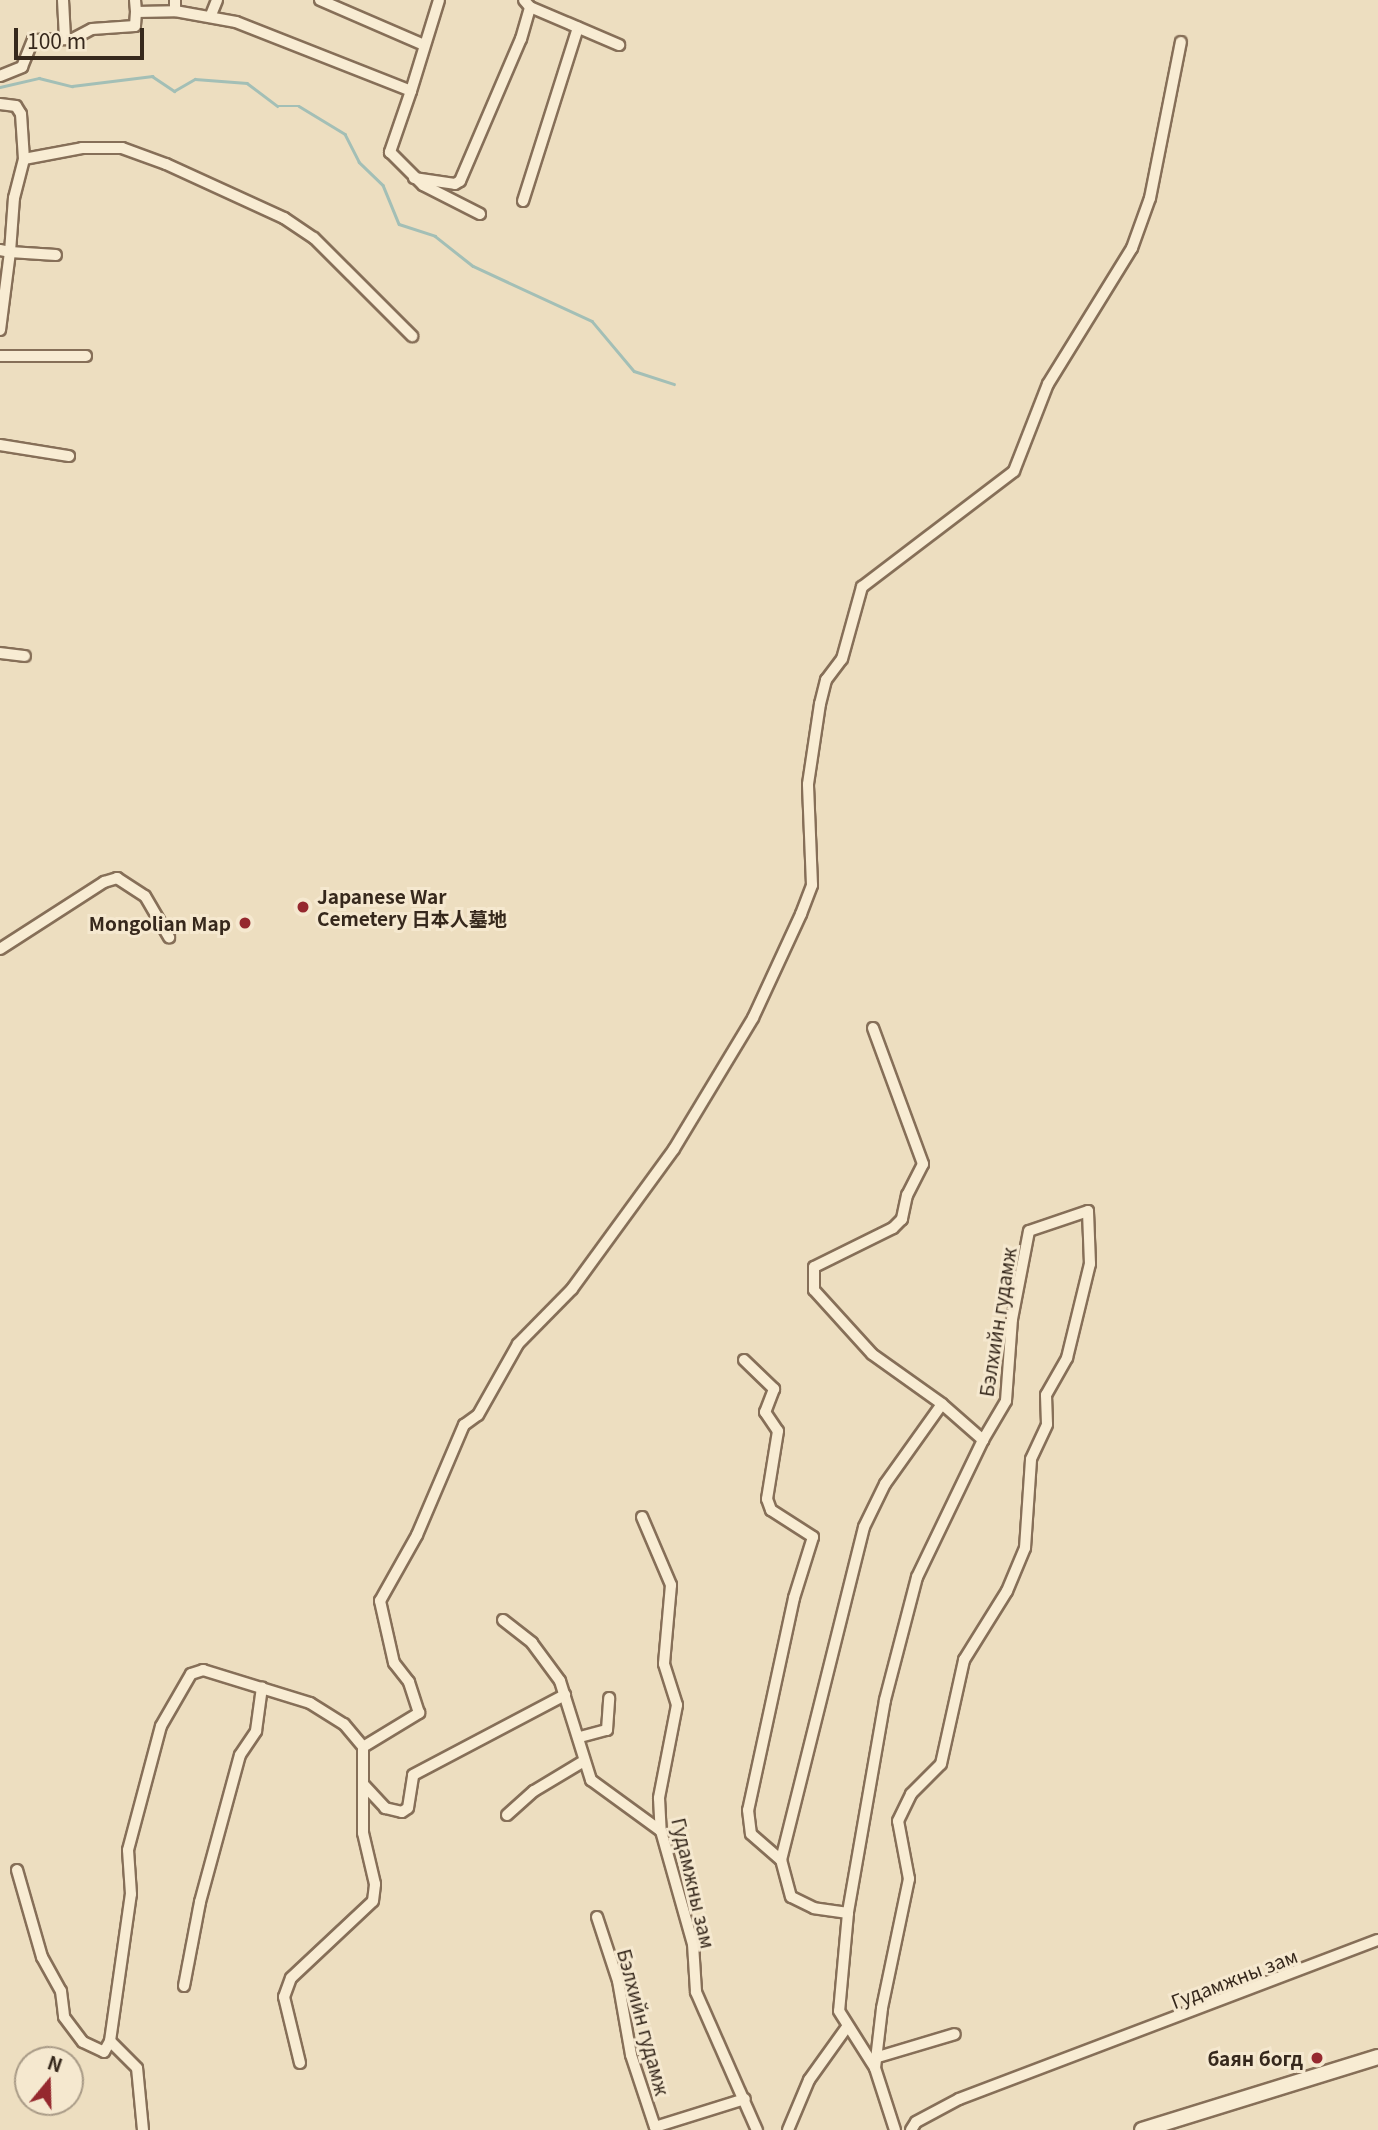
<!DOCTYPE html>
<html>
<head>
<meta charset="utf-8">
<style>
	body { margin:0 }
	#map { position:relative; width:1378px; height:2130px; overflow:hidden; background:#eddec0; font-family:Georgia,"Noto Sans SC",serif }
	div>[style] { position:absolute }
	.stream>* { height:2.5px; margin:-1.25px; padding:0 1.25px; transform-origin:1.25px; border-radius:1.25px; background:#a3bfb6 }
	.roads { filter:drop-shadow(2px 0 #866f58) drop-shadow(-2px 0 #866f58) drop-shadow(0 2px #866f58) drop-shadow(0 -2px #866f58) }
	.street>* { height:10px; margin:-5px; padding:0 5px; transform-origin:5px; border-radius:5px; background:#f8ecd3 }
	.secondary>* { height:14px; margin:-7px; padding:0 7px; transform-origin:7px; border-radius:7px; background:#f8ecd3 }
	.dots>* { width:19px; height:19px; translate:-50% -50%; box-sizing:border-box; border:4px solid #f5e8cf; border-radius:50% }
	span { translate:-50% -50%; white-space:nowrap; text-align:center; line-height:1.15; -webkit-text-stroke:6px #f5e8cf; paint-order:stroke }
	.poi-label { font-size:19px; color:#36281c; font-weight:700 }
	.left { translate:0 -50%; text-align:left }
	.right { translate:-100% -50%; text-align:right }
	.street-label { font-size:19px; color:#36281c }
	.north { position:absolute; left:14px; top:2046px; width:70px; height:70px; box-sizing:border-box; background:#f5e8cf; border:2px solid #a99b87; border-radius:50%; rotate:19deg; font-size:19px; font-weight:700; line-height:28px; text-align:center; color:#36281c }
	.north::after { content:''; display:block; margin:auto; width:24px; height:32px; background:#95282e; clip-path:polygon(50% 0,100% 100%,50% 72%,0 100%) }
	.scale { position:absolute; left:14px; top:28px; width:130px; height:32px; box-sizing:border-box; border:4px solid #36281c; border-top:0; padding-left:9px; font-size:21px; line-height:24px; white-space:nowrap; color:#36281c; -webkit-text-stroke:5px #f5e8cf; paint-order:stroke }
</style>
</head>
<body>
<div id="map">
	<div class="stream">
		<i style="left:0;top:87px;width:40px;rotate:-13deg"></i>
		<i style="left:39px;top:78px;width:34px;rotate:14deg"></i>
		<i style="left:72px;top:86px;width:81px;rotate:-7.1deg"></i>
		<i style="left:152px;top:76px;width:27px;rotate:34deg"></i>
		<i style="left:174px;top:91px;width:24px;rotate:-30deg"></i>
		<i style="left:195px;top:79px;width:52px;rotate:4.4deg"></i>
		<i style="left:247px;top:83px;width:38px;rotate:37deg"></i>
		<i style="left:277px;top:106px;width:22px"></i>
		<i style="left:299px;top:106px;width:54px;rotate:31.3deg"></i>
		<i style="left:345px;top:134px;width:31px;rotate:63deg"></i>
		<i style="left:359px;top:162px;width:33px;rotate:44deg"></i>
		<i style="left:383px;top:185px;width:42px;rotate:67.7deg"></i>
		<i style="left:399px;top:224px;width:38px;rotate:18deg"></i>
		<i style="left:435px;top:236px;width:48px;rotate:38.3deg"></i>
		<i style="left:473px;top:266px;width:131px;rotate:24.8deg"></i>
		<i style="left:592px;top:321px;width:65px;rotate:50deg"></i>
		<i style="left:634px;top:371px;width:42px;rotate:18deg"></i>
	</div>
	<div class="roads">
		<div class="street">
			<i style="left:63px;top:0;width:39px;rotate:87deg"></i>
			<i style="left:135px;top:0;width:12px;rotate:85deg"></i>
			<i style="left:175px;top:0;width:11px;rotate:90deg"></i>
			<i style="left:320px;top:0;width:113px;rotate:23.4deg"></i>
			<i style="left:530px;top:7px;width:97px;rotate:23.1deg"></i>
			<i style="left:211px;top:15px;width:16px;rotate:-68deg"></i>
			<i style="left:0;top:76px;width:24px;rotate:-22deg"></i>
			<i style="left:22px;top:67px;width:29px;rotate:-68deg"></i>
			<i style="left:33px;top:40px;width:40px;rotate:-1.4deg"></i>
			<i style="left:73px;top:39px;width:21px;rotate:-28deg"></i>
			<i style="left:92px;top:29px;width:43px;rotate:-4deg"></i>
			<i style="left:135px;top:26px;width:14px;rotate:-86deg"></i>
			<i style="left:136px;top:12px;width:39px;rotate:-1deg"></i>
			<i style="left:175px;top:11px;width:62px;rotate:10.2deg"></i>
			<i style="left:236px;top:22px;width:188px;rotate:21.5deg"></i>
			<i style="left:411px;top:91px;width:95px;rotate:-72.9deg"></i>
			<i style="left:411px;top:91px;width:65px;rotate:109deg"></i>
			<i style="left:390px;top:152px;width:47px;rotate:45deg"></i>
			<i style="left:423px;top:185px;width:64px;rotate:27deg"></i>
			<i style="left:0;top:104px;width:16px;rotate:7deg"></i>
			<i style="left:16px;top:106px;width:9px;rotate:58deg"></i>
			<i style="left:21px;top:114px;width:45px;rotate:86.2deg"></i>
			<i style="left:414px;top:178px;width:41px;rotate:8.3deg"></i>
			<i style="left:455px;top:184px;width:6px;rotate:-31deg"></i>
			<i style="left:460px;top:181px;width:155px;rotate:-66.8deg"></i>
			<i style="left:521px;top:39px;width:33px;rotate:-74deg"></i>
			<i style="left:530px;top:7px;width:9px;rotate:-131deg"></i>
			<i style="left:523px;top:201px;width:182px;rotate:-72.4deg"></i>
			<i style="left:0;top:250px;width:10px;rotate:11deg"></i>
			<i style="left:10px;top:252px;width:54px;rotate:-85.8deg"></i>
			<i style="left:14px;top:198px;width:40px;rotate:-75.6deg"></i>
			<i style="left:24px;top:159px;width:59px;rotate:-10.7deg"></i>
			<i style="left:82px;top:148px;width:40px"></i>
			<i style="left:122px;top:148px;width:47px;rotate:20deg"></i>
			<i style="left:166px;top:164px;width:130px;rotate:24.6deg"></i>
			<i style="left:284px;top:218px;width:36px;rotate:34deg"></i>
			<i style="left:314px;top:238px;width:139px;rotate:45deg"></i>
			<i style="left:0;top:330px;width:79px;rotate:-82.7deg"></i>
			<i style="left:10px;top:252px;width:46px;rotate:3.7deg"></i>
			<i style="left:0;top:356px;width:86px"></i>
			<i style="left:0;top:445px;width:70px;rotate:9.1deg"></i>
			<i style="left:0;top:653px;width:25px;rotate:7deg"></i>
			<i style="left:0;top:949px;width:124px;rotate:-32.8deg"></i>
			<i style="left:104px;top:882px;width:14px;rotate:-17deg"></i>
			<i style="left:117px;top:878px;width:33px;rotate:33deg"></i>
			<i style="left:145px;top:896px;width:48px;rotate:59.7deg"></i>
			<i style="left:873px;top:1028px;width:145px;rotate:69.8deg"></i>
			<i style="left:923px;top:1164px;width:35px;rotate:117deg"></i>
			<i style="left:907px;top:1195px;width:25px;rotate:102deg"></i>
			<i style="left:902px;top:1219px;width:13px;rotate:135deg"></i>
			<i style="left:893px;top:1228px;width:88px;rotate:153.7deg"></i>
			<i style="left:814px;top:1267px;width:23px;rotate:90deg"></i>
			<i style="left:814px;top:1290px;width:86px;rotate:47.8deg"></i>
			<i style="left:872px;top:1354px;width:86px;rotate:35.5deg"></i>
			<i style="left:744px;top:1360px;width:42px;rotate:44deg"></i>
			<i style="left:774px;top:1389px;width:25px;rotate:111deg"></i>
			<i style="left:765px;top:1412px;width:23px;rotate:56deg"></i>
			<i style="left:778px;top:1431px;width:69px;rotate:99.2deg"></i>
			<i style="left:767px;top:1499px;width:12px;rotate:70deg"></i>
			<i style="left:771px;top:1510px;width:50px;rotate:32.7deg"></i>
			<i style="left:813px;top:1537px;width:64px;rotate:107.3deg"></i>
			<i style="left:794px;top:1598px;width:217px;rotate:102.2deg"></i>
			<i style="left:748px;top:1810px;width:24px;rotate:83deg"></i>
			<i style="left:751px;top:1834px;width:40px;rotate:41deg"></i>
			<i style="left:642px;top:1517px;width:74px;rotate:66.9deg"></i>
			<i style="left:671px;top:1585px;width:79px;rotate:95.1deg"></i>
			<i style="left:664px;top:1664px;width:43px;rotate:72.4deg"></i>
			<i style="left:677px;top:1705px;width:95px;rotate:101deg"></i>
			<i style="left:659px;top:1798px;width:33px;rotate:87deg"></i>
			<i style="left:661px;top:1831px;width:117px;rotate:74.2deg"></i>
			<i style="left:693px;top:1944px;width:48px;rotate:86.4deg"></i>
			<i style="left:696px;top:1992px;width:151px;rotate:66.2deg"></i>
			<i style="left:503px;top:1620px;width:37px;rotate:38deg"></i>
			<i style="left:532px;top:1643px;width:47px;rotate:53.6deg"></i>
			<i style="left:560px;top:1681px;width:104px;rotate:72.6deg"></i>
			<i style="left:591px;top:1780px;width:87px;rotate:36.1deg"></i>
			<i style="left:580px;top:1737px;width:28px;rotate:-15deg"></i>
			<i style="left:607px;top:1730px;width:32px;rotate:-86deg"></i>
			<i style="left:363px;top:1747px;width:66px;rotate:-31.3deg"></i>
			<i style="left:419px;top:1713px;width:33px;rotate:-108deg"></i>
			<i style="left:409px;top:1682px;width:24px;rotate:-128deg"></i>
			<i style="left:394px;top:1663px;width:64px;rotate:-102.7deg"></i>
			<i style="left:380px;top:1601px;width:76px;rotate:-60.7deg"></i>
			<i style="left:417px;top:1535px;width:120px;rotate:-66.9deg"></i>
			<i style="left:464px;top:1425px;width:17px;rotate:-36deg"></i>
			<i style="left:478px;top:1415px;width:81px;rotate:-60.6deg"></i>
			<i style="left:518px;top:1344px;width:77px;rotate:-45.5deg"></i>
			<i style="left:572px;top:1289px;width:173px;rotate:-53.9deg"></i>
			<i style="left:674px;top:1149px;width:153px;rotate:-58.9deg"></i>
			<i style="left:753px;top:1018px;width:115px;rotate:-65.2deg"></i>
			<i style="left:801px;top:914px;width:31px;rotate:-69deg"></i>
			<i style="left:812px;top:885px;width:101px;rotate:-92.3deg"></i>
			<i style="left:808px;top:784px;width:81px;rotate:-81.5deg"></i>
			<i style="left:820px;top:704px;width:25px;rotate:-76deg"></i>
			<i style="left:826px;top:680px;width:26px;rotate:-53deg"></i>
			<i style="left:842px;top:659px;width:75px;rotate:-74.5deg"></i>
			<i style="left:862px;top:587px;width:191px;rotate:-37.3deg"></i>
			<i style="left:1014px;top:471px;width:93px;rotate:-68.7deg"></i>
			<i style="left:1048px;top:384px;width:160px;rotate:-58.3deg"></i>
			<i style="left:1132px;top:248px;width:53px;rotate:-70.2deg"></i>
			<i style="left:1150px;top:198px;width:159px;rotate:-78.8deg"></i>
			<i style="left:363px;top:1784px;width:33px;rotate:47deg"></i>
			<i style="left:385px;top:1808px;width:17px;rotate:13deg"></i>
			<i style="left:402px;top:1812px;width:7px;rotate:-34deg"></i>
			<i style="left:408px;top:1808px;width:33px;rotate:-81deg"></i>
			<i style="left:413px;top:1775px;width:172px;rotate:-27.8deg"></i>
			<i style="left:507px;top:1815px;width:36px;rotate:-42deg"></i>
			<i style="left:534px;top:1791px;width:58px;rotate:-31deg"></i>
			<i style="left:17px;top:1870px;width:91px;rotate:74deg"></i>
			<i style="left:42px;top:1957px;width:39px;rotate:61deg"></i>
			<i style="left:61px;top:1991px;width:26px;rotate:83deg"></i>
			<i style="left:64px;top:2017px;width:31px;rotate:53deg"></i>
			<i style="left:83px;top:2042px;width:23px;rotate:25deg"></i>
			<i style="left:104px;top:2052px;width:13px;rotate:-61deg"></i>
			<i style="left:848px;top:1913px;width:34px;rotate:-172deg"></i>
			<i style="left:814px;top:1908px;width:25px;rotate:-154deg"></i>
			<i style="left:791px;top:1897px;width:38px;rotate:-105deg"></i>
			<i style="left:781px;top:1860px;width:343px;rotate:-76deg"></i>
			<i style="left:864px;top:1527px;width:48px;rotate:-64deg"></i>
			<i style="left:885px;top:1484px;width:98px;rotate:-54.5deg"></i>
			<i style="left:942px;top:1404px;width:55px;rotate:41.3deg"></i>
			<i style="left:983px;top:1440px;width:152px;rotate:115.7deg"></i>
			<i style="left:917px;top:1577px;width:127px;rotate:104.6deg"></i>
			<i style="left:885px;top:1700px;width:216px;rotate:99.9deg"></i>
			<i style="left:848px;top:1913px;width:98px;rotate:95.2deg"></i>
			<i style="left:839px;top:2011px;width:67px;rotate:57.7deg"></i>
			<i style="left:597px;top:1917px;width:67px;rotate:71.8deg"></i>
			<i style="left:618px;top:1981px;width:75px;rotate:80deg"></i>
			<i style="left:631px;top:2055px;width:76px;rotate:71.6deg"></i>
			<i style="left:655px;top:2127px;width:94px;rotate:-17.3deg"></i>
			<i style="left:184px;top:1986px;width:86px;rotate:-79.2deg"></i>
			<i style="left:200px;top:1902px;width:152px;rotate:-74.8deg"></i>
			<i style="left:240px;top:1755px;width:29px;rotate:-56deg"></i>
			<i style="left:256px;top:1731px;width:44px;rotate:-82.2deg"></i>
			<i style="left:878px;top:2057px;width:80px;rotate:-16.6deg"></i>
			<i style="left:300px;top:2063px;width:68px;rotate:-103.6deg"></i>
			<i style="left:284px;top:1997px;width:20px;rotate:-70deg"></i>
			<i style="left:291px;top:1978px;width:112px;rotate:-43.2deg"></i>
			<i style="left:373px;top:1901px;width:17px;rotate:-83deg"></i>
			<i style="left:375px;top:1884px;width:52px;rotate:-103.2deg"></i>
			<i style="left:363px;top:1833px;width:86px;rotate:-90deg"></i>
			<i style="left:143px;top:2130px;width:62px;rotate:-95.5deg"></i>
			<i style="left:137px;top:2068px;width:38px;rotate:-135deg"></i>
			<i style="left:110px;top:2041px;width:148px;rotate:-81.9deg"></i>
			<i style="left:131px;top:1894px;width:44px;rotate:-93.9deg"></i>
			<i style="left:128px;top:1850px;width:128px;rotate:-75.1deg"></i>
			<i style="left:161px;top:1726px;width:60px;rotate:-60deg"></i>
			<i style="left:191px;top:1674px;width:13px;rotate:-18deg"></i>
			<i style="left:203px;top:1670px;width:112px;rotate:17.1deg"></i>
			<i style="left:310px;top:1703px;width:40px;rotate:32deg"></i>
			<i style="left:344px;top:1724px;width:30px;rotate:50deg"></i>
			<i style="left:788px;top:2130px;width:54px;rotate:-67.2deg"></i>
			<i style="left:809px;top:2080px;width:65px;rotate:-54.4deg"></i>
			<i style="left:895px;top:2130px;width:65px;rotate:-107.9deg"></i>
			<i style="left:875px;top:2068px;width:60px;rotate:-83.3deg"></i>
			<i style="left:882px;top:2008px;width:132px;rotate:-78.2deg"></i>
			<i style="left:909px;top:1879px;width:59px;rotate:-100.7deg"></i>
			<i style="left:898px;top:1821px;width:30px;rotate:-64deg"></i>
			<i style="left:911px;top:1794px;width:42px;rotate:-45deg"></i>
			<i style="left:941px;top:1764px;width:107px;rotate:-77.5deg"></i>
			<i style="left:964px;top:1660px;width:81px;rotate:-58.1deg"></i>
			<i style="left:1007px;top:1591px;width:47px;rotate:-67.3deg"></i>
			<i style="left:1025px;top:1548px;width:89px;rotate:-86.1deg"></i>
			<i style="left:1031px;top:1459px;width:38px;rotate:-65deg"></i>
			<i style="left:1047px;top:1424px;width:29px;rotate:-92deg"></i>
			<i style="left:1046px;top:1395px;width:43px;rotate:-60.4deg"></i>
			<i style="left:1067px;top:1358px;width:97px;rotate:-76.3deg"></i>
			<i style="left:1090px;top:1264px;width:53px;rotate:-92.2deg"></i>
			<i style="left:1088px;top:1211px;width:62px;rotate:161.3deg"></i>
			<i style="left:1029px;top:1231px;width:90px;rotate:100.9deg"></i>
			<i style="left:1012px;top:1319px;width:82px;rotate:94.2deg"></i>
			<i style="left:1006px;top:1401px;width:45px;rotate:120.5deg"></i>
			<i style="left:911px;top:2130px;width:9px;rotate:-58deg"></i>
			<i style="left:916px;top:2122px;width:49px;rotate:-28.1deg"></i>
			<i style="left:959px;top:2099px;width:448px;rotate:-20.8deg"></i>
		</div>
		<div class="secondary">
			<i style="left:1142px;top:2130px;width:247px;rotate:-17.2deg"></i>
		</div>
	</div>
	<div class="dots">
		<i style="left:303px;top:907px;background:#95282e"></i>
		<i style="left:245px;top:923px;background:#95282e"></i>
		<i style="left:1317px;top:2058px;background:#95282e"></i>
	</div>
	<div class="poi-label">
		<span class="left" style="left:317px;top:907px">Japanese War<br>Cemetery 日本人墓地</span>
		<span class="right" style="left:231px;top:923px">Mongolian Map</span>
		<span class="right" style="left:1303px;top:2058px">баян богд</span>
	</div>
	<div class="street-label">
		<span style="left:997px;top:1322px;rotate:-81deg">Бэлхийн гудамж</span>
		<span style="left:694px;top:1883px;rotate:77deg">Гудамжны зам</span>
		<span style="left:1234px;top:1978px;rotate:-21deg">Гудамжны зам</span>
		<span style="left:644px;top:2022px;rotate:75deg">Бэлхийн гудамж</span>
	</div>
	<div class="north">N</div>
	<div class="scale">100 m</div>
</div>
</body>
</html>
